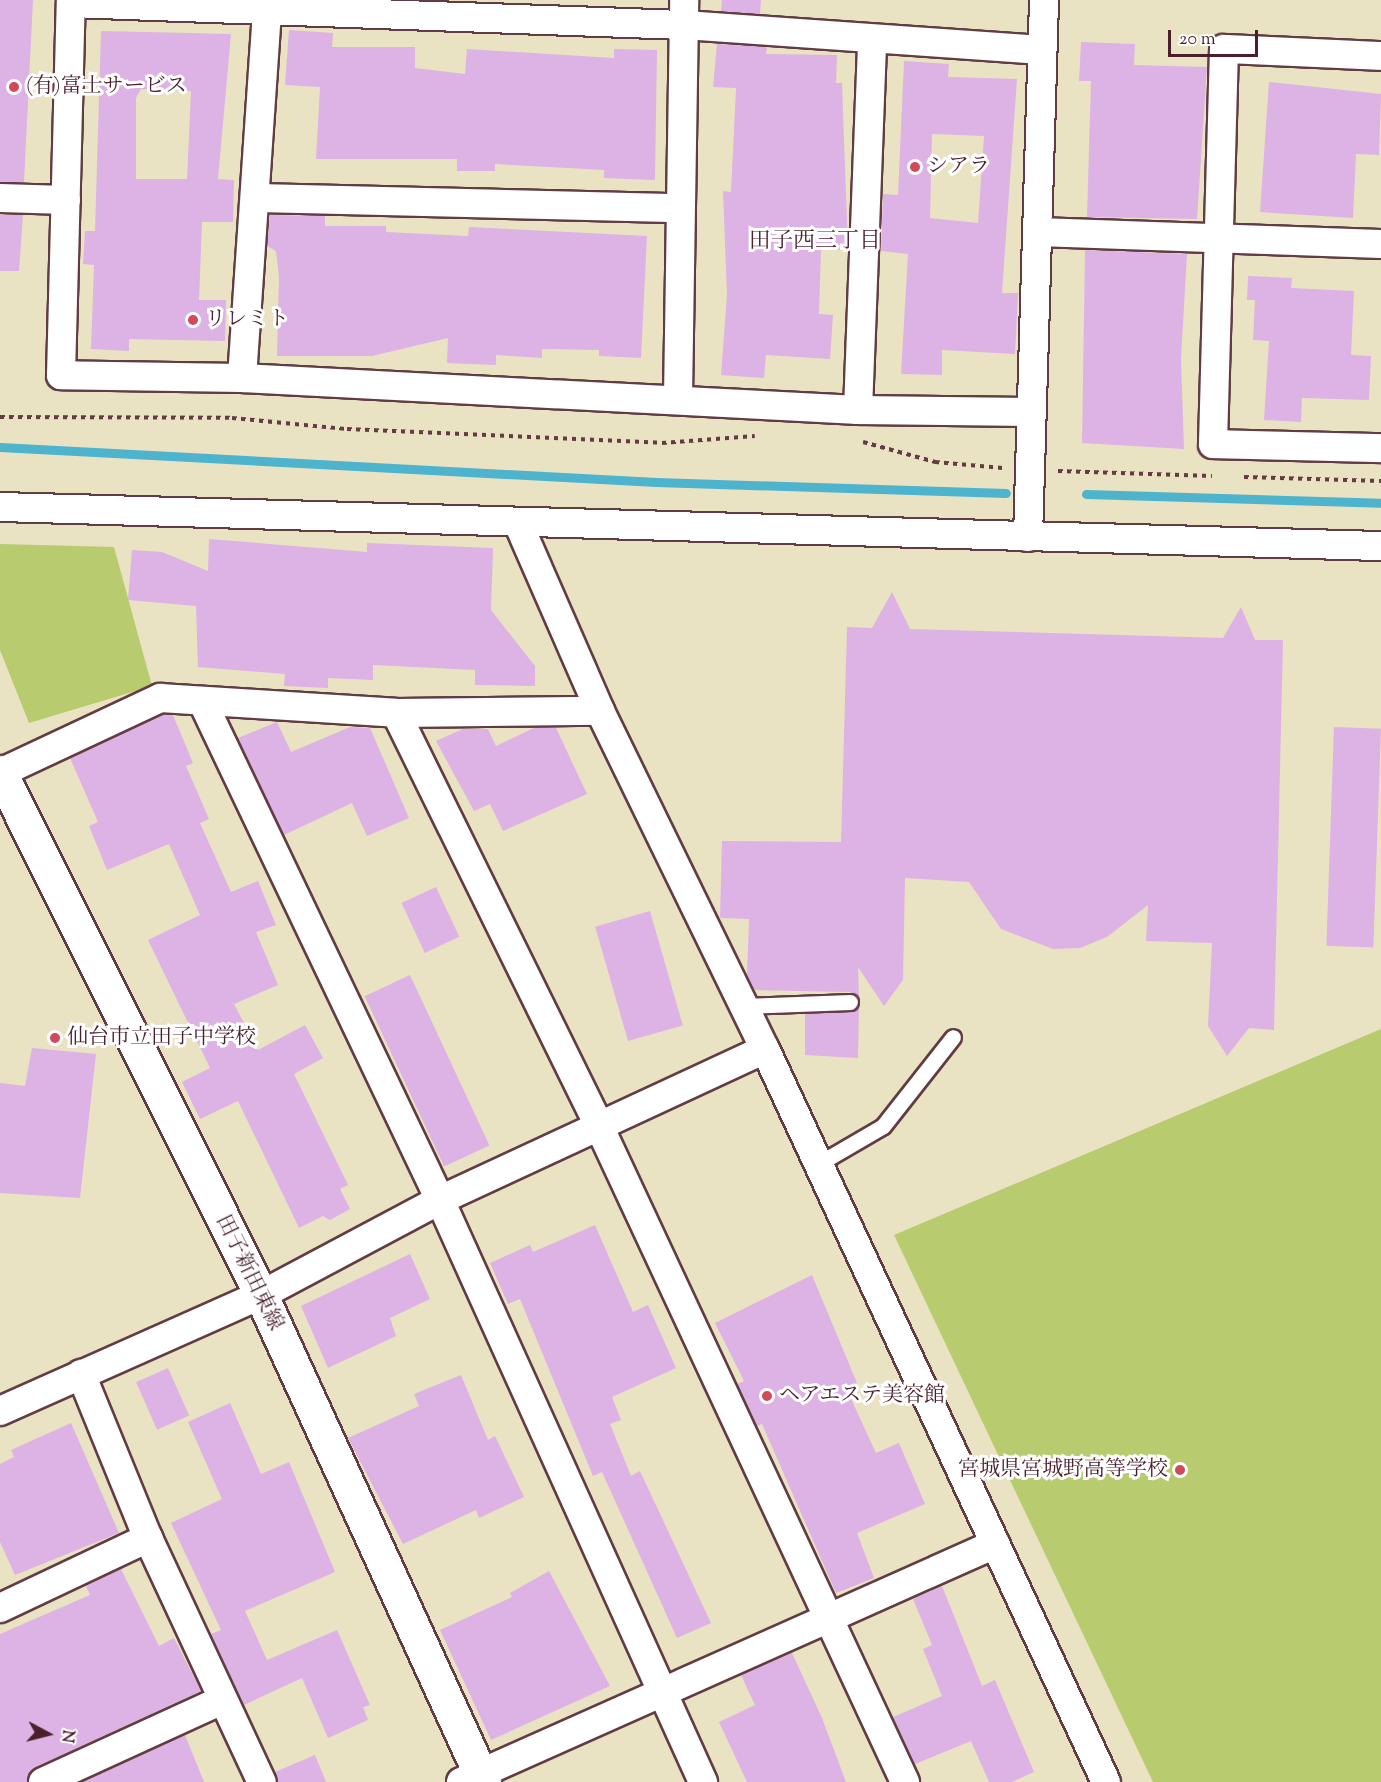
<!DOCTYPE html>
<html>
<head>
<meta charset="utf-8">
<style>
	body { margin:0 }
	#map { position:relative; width:1381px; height:1782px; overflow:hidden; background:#e9e3c3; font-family:"Sorts Mill Goudy","Noto Serif JP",serif }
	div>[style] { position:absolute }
	.green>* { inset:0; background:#b9cb6f }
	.stream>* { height:9px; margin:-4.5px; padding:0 4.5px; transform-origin:4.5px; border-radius:4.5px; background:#4eb3cd }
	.building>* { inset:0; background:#ddb2e5; transform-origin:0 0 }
	.path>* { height:4px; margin-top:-2px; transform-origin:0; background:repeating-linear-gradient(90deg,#623c42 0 4.5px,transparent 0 9px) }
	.roads { filter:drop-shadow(2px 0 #623c42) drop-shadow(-2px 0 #623c42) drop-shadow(0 2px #623c42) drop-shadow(0 -2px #623c42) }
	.lane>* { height:15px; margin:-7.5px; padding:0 7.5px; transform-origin:7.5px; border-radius:7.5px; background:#fff }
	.street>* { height:28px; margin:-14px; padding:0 14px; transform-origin:14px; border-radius:14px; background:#fff }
	.secondary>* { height:33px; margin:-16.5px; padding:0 16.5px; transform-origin:16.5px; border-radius:16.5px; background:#fff }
	.dots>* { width:16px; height:16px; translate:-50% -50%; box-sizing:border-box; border:3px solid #fff; border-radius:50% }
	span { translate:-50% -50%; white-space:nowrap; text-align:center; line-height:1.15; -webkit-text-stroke:6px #fff; paint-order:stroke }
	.poi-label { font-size:21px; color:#4a1f2b }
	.left { translate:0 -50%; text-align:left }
	.right { translate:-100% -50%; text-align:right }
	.street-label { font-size:21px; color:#4a1f2b }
	.neighbourhood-label { font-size:22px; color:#4a1f2b }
	.north { position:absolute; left:18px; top:1704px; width:60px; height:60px; -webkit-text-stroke:4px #fff; paint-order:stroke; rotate:97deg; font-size:16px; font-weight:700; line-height:24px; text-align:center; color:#4a1f2b }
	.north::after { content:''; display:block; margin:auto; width:21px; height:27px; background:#4a1f2b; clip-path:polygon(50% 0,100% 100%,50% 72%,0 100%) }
	.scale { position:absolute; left:1168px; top:30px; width:90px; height:27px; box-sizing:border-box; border:3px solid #4a1f2b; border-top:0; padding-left:8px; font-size:18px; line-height:21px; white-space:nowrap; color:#4a1f2b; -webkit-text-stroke:4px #fff; paint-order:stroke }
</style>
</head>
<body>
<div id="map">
	<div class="green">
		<i style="clip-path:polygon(0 544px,114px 547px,152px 686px,29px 723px,0 650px)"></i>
		<i style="clip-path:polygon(1381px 1029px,1381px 1782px,1153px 1782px,894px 1235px)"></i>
	</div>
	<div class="stream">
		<i style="left:0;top:447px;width:657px;rotate:3.05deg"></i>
		<i style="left:656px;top:482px;width:350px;rotate:1.8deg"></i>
		<i style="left:1086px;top:494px;width:295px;rotate:1.7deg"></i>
	</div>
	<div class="building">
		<i style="clip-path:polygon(0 0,33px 0,24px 182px,0 182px)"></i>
		<i style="clip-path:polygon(722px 0,761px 0,760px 14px,721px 11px)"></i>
		<i style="clip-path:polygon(289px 30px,333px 33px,332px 47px,415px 47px,415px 68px,465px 74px,467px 49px,614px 58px,614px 49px,657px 50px,655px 180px,604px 178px,604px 170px,495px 164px,495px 171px,457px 171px,457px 159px,316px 159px,320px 87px,285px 85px)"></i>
		<i style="clip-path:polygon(evenodd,101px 31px,231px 34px,218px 179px,234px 180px,233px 222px,202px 222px,199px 300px,226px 300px,225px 341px,129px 339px,129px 351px,91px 349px,94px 265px,83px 264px,85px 231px,95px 231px,101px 31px,141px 89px,191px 91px,187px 179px,136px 179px,136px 98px,141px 89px)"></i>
		<i style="clip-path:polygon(1081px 42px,1135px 44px,1134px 65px,1207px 67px,1197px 219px,1087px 217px,1091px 81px,1079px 81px)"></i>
		<i style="clip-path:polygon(717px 44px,767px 47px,766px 54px,837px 55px,836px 83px,842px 83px,848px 250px,821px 249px,819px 314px,833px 315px,830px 359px,766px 355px,764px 378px,721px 375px,727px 295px,723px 191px,731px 192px,736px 88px,713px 87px)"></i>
		<i style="clip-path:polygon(evenodd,904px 61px,949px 64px,948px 77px,1017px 79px,1002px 293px,1018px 293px,1015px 354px,942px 350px,942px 375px,901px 374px,908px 254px,881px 251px,883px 194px,898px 195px,904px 61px,932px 134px,984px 136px,978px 223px,930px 218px,932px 134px)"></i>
		<i style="clip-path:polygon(1269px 82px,1381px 94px,1379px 155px,1356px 154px,1353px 218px,1260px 212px)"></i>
		<i style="clip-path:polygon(0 215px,23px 215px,19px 271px,0 271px)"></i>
		<i style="clip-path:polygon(270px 215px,325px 216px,325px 226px,386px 226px,386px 232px,468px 236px,469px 227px,647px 236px,641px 358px,599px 356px,599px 350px,542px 349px,542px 358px,496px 355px,496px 365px,447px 363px,448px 338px,372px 356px,277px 356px,279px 277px,276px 251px,267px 246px)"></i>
		<i style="clip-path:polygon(1085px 250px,1187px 254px,1181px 359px,1184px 449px,1082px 443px)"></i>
		<i style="clip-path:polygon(1248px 276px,1292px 278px,1291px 288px,1354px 291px,1351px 355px,1371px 356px,1369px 400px,1302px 398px,1301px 422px,1264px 420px,1269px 341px,1253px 340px,1255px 300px,1247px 300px)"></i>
		<i style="clip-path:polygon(209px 539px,367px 552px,367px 543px,493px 548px,491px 610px,535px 666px,535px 686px,475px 685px,475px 670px,373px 665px,373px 680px,328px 678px,328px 688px,284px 686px,285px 674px,198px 667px,196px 606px,128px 600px,132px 550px,162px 552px,208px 571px)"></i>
		<i style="clip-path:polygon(892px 592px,910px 629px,1223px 638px,1241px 607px,1255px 640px,1283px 640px,1274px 1030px,1249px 1028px,1227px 1056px,1208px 1026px,1212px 943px,1146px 941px,1148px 905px,1107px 937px,1080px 948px,1053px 949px,1001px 929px,969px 882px,905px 878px,903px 980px,884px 1006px,858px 967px,859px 998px,850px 992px,755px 990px,747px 974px,749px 919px,720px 918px,722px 841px,841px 842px,847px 627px,872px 628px)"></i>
		<i style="clip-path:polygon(163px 715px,173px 715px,193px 763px,186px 766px,209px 819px,200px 823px,231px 892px,258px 881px,276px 925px,256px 932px,278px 985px,234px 1004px,258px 1050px,305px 1025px,323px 1058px,294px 1074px,348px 1185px,340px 1189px,350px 1209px,330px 1220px,323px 1216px,299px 1228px,238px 1101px,200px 1119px,182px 1082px,210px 1068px,148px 940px,200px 915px,169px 844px,107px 870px,89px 826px,98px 822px,70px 758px)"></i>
		<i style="clip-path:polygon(277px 722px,291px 752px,350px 727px,370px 728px,409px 818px,367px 836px,352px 803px,284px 835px,238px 738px)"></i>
		<i style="left:1334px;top:727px;width:47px;height:219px;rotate:2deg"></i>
		<i style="clip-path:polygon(534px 728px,556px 728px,587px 794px,503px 831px,490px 804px,474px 811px,436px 741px,463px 729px,488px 729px,496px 746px)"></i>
		<i style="left:436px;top:887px;width:55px;height:38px;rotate:65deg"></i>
		<i style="left:650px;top:911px;width:119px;height:57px;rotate:74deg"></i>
		<i style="left:410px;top:975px;width:188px;height:50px;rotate:65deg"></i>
		<i style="clip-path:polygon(859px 1006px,858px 1058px,805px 1055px,805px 1013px,850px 1012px)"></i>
		<i style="clip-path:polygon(32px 1048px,96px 1054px,80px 1198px,0 1193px,0 1083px,25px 1086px)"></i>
		<i style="clip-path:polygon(595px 1225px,633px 1312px,648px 1305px,676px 1368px,612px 1397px,621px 1420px,610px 1424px,631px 1476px,640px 1471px,711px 1623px,677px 1638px,602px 1472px,593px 1476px,520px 1299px,508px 1304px,490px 1263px,530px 1245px,533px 1252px)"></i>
		<i style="clip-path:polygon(410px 1254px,430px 1299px,390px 1318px,396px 1336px,328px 1368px,301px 1306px)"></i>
		<i style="clip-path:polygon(812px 1275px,857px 1383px,846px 1388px,876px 1453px,899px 1443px,925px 1504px,857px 1533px,874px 1578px,836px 1593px,762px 1424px,757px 1426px,737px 1384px,744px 1381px,715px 1323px)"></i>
		<i style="left:168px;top:1368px;width:52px;height:35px;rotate:66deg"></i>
		<i style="clip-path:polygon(461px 1375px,488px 1440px,495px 1436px,524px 1497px,479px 1518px,476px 1510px,403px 1544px,348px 1438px,419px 1406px,414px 1394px)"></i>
		<i style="clip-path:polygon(230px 1403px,261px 1474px,289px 1462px,335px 1572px,245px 1611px,267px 1660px,337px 1630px,370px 1705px,363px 1707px,368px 1720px,328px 1738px,302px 1678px,244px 1705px,211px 1634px,221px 1630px,171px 1523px,222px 1499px,188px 1422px)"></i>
		<i style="clip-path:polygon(71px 1423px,119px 1533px,15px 1575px,0 1542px,0 1464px,14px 1457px,11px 1450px)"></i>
		<i style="clip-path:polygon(121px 1569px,159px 1646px,174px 1638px,201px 1691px,36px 1767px,27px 1782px,0 1782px,0 1634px,90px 1595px,86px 1586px)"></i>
		<i style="clip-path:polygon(549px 1571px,610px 1686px,491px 1740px,440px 1630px,512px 1597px,510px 1593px)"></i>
		<i style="clip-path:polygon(942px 1586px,982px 1686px,995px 1680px,1034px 1772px,1012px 1782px,989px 1782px,971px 1741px,915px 1764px,893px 1717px,942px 1696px,923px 1649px,932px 1645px,913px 1599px)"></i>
		<i style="clip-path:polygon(792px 1653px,822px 1718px,846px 1782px,747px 1782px,719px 1722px,755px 1705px,741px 1675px)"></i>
		<i style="clip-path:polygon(185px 1735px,204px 1782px,83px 1782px)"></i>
		<i style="clip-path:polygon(315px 1755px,326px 1782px,278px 1782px,275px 1772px)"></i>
	</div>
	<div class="path">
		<i style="left:0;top:417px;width:232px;rotate:0.2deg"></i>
		<i style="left:232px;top:418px;width:116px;rotate:5.5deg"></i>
		<i style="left:347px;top:429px;width:315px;rotate:2.5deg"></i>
		<i style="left:662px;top:443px;width:93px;rotate:-4.3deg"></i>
		<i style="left:863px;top:442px;width:75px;rotate:15.5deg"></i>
		<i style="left:935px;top:462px;width:68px;rotate:5deg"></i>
		<i style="left:1058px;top:471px;width:154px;rotate:1.9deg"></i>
		<i style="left:1244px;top:477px;width:137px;rotate:1.7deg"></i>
	</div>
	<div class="roads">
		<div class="lane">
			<i style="left:744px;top:1006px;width:106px;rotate:-2.2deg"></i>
			<i style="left:818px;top:1164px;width:75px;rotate:-30.3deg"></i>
			<i style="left:883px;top:1126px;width:113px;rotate:-51.8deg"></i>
		</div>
		<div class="street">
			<i style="left:1381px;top:56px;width:157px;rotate:-177.4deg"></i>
			<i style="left:1224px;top:49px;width:395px;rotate:91.6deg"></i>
			<i style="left:1213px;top:444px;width:168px;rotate:1.4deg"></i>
			<i style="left:0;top:198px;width:66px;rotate:1.7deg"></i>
			<i style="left:258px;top:198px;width:422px;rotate:1.4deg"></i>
			<i style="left:1038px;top:232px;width:343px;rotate:2deg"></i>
			<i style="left:242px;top:378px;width:371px;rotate:-86.1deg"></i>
			<i style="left:678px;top:397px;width:397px;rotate:-89.1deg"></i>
			<i style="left:858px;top:410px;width:369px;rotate:-87.8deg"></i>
			<i style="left:1030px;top:412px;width:172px;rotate:-179.3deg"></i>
			<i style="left:858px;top:410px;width:617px;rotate:-177.03deg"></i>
			<i style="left:242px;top:378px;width:181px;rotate:-179.1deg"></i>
			<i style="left:61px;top:375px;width:372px;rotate:-88.5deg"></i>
			<i style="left:71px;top:3px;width:613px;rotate:2.06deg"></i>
			<i style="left:684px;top:25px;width:359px;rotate:4deg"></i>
			<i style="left:0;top:507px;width:1382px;rotate:1.62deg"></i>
			<i style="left:518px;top:523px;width:205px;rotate:66.4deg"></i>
			<i style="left:600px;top:711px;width:376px;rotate:64deg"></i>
			<i style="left:765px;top:1049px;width:808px;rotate:65.05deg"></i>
			<i style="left:1028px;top:537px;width:537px;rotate:-88.29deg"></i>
			<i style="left:204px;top:705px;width:548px;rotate:64.51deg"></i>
			<i style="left:440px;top:1200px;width:639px;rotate:65.68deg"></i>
			<i style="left:396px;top:713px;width:460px;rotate:63.8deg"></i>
			<i style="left:599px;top:1126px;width:724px;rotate:64.99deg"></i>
			<i style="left:0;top:773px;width:177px;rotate:-25.1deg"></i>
			<i style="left:160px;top:698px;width:236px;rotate:3.6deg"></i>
			<i style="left:396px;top:713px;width:204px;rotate:-0.6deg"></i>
			<i style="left:81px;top:1374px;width:177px;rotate:67.8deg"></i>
			<i style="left:148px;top:1538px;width:269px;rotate:65deg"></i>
			<i style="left:0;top:1411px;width:286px;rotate:-24deg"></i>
			<i style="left:261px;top:1295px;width:203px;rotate:-28deg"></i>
			<i style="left:440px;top:1200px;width:358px;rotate:-24.9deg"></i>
			<i style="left:0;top:1608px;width:164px;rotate:-25.3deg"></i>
			<i style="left:43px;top:1782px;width:197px;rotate:-24.6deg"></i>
			<i style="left:461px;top:1782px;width:585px;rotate:-24.02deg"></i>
		</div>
		<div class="secondary">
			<i style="left:0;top:772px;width:585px;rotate:63.48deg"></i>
			<i style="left:261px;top:1295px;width:536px;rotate:65.4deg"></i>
		</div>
	</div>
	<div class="dots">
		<i style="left:14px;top:87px;background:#d1495b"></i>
		<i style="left:915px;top:167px;background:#d1495b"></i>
		<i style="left:193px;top:320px;background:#d1495b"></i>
		<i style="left:55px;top:1038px;background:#d1495b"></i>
		<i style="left:767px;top:1396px;background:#d1495b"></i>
		<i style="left:1180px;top:1470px;background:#d1495b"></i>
	</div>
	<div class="poi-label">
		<span class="left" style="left:26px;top:87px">(有)富士サービス</span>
		<span class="left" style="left:927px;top:167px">シアラ</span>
		<span class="left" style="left:205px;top:320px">リレミト</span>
		<span class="left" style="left:67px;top:1038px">仙台市立田子中学校</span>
		<span class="left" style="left:779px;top:1396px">ヘアエステ美容館</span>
		<span class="right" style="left:1168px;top:1470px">宮城県宮城野高等学校</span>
	</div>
	<div class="street-label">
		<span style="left:249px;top:1273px;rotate:64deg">田子新田東線</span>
	</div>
	<div class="neighbourhood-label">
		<span style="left:815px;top:243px">田子西三丁目</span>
	</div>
	<div class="north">N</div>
	<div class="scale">20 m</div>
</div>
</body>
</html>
